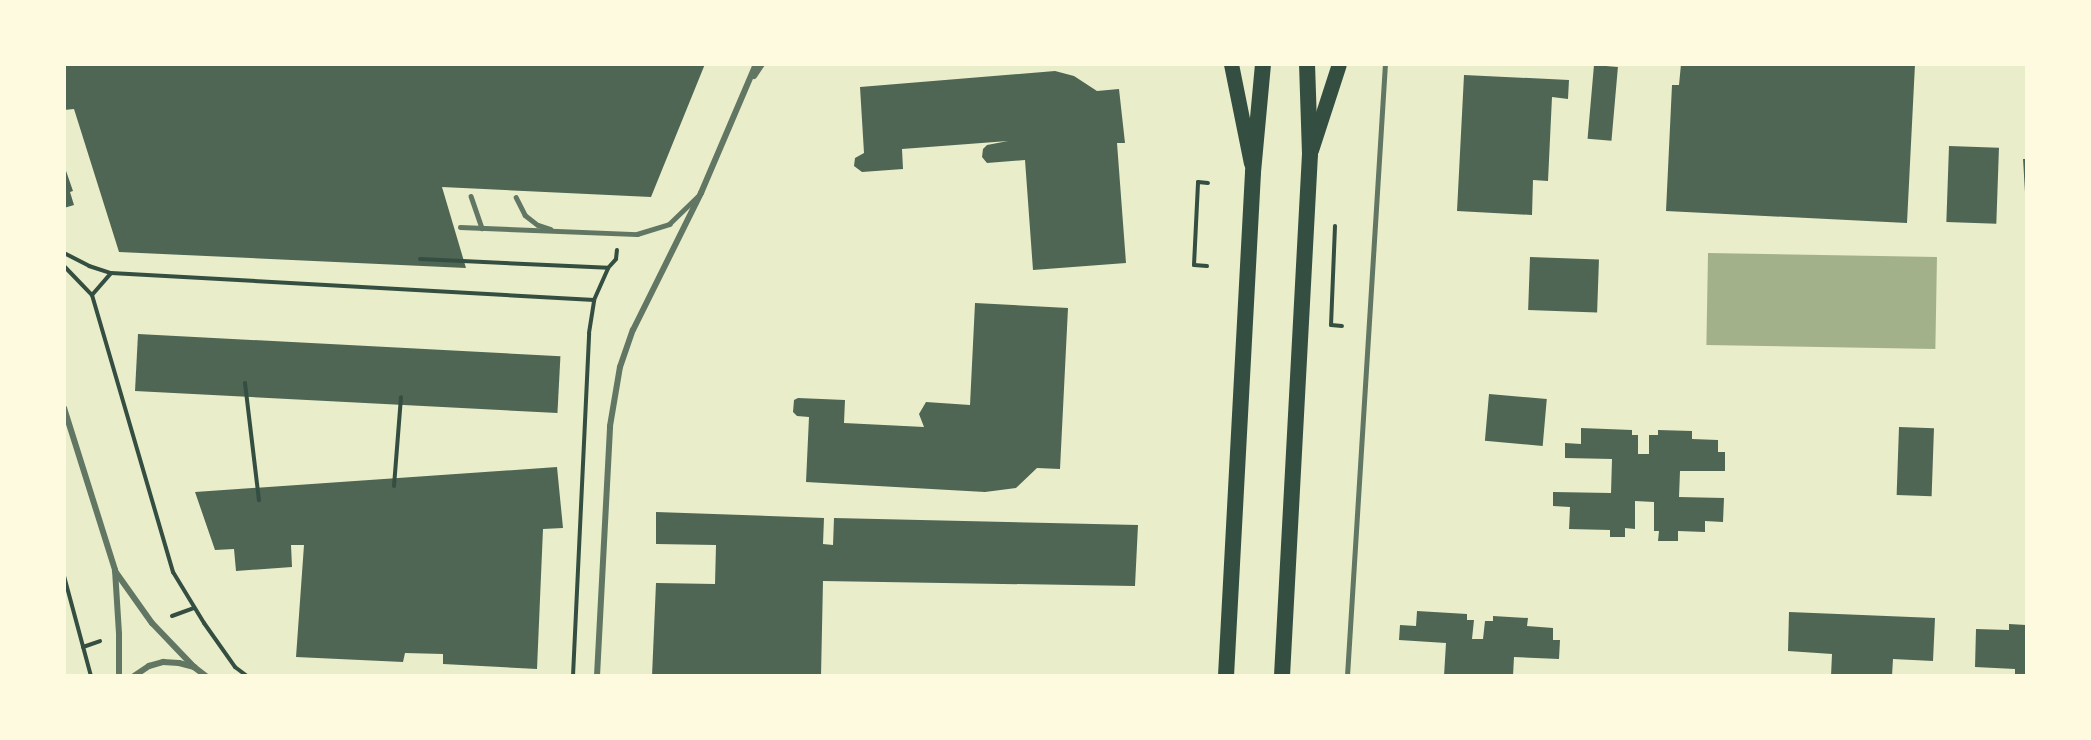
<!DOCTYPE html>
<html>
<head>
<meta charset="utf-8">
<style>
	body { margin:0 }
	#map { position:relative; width:2091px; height:740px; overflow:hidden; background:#e9edc9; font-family:Manrope,sans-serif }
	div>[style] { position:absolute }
	.water>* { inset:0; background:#a3b18a; transform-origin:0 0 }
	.building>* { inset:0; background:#4f6655; transform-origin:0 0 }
	.path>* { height:4px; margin:-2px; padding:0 2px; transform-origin:2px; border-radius:2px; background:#344e41 }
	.service>* { height:4.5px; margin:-2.25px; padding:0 2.25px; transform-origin:2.25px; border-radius:2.25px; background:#617663 }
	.minor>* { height:6px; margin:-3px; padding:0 3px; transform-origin:3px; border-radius:3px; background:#617663 }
	.primary>* { height:15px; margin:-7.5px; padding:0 7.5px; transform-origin:7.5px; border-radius:7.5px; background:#344e41 }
	.trunk>* { height:16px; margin:-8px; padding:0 8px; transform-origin:8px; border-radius:8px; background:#344e41 }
	span { translate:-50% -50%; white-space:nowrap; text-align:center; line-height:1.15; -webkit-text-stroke:6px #fefae0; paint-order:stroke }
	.frame { position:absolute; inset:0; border:66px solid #fefae0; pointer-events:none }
</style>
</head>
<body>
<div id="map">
	<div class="water">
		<i style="left:1708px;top:253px;width:229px;height:92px;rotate:1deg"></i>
	</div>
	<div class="building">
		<i style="clip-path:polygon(64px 64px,705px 64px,651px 197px,442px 187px,466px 268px,119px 252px,74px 109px,64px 110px)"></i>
		<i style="clip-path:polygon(1681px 64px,1915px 64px,1907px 223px,1666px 211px,1672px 85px,1679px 85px)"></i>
		<i style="left:1594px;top:65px;width:24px;height:74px;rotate:5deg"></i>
		<i style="clip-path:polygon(1055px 71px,1074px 76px,1097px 91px,1119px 89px,1125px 143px,1117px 143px,1126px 263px,1033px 270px,1025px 160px,987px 163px,982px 157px,983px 149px,987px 145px,1008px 141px,902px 149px,903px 169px,862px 172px,854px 166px,855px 158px,864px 153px,860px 87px)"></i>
		<i style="clip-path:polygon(1464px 75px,1569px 80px,1568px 99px,1552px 97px,1548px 181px,1533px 180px,1532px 215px,1457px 211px)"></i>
		<i style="left:1949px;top:146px;width:50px;height:76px;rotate:2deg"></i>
		<i style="clip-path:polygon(2023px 159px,2026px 159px,2026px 192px,2025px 192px)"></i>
		<i style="clip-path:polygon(64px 165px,73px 191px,70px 192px,74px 205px,64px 208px)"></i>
		<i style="left:1530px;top:257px;width:69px;height:53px;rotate:2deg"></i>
		<i style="clip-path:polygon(975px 303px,1068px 308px,1060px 469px,1037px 468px,1016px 488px,985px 492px,806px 482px,809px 417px,797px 416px,793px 412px,794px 400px,798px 398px,845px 400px,844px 423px,924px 427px,919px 414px,926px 402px,970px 405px)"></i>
		<i style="left:138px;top:334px;width:423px;height:57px;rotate:3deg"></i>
		<i style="left:1489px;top:394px;width:58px;height:47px;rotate:5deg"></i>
		<i style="left:1899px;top:427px;width:35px;height:68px;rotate:2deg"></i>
		<i style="clip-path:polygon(1581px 428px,1632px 430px,1632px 435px,1638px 435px,1638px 454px,1649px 454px,1649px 435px,1658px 435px,1658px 430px,1692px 431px,1692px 439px,1718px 440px,1718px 452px,1725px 452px,1725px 471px,1680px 471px,1679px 497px,1724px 498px,1723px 522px,1705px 521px,1705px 532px,1678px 531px,1678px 541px,1658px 541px,1659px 531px,1654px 531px,1654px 502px,1635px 501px,1635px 529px,1625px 528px,1625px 537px,1610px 537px,1610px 530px,1569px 529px,1570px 507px,1553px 506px,1553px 492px,1611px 493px,1612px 459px,1565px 458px,1565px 443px,1581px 444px)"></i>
		<i style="clip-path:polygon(557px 467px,563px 528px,543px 529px,537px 669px,443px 664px,443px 654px,405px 653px,403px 662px,296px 657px,304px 545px,291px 545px,292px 567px,236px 571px,234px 549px,215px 550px,195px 492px)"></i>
		<i style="clip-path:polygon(656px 512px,824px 518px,823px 544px,833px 545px,834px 518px,1138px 525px,1135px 586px,823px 581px,821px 676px,652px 676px,656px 583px,715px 584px,716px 545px,656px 544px)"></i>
		<i style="clip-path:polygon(1417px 611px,1467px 614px,1467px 620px,1474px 620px,1472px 639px,1483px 639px,1485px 621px,1493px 621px,1493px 616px,1528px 618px,1527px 626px,1553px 628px,1553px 640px,1560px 640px,1559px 659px,1514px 657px,1513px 676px,1444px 676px,1446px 643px,1399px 640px,1400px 625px,1416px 626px)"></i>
		<i style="clip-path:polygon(1789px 612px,1935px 618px,1933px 661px,1893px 659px,1892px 676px,1831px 676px,1832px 654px,1788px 651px)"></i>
		<i style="clip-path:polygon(2009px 624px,2026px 625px,2026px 676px,2015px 676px,2015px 669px,1975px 667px,1976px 629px,2009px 630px)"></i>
	</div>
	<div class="path">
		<i style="left:1335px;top:226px;width:99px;rotate:92.3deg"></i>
		<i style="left:1331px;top:325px;width:11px;rotate:5deg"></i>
		<i style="left:64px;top:253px;width:28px;rotate:27deg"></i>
		<i style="left:89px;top:266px;width:23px;rotate:18deg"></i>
		<i style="left:111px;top:273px;width:484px;rotate:3.2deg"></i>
		<i style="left:420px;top:259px;width:188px;rotate:2.7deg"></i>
		<i style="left:64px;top:266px;width:40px;rotate:46deg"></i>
		<i style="left:92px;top:295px;width:289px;rotate:73.7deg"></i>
		<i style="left:173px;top:572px;width:60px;rotate:58.7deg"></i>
		<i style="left:204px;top:623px;width:54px;rotate:54.8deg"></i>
		<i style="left:235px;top:667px;width:15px;rotate:37deg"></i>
		<i style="left:1207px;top:266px;width:13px;rotate:-176deg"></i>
		<i style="left:1194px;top:265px;width:83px;rotate:-87.2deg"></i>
		<i style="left:1198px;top:182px;width:10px;rotate:6deg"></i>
		<i style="left:92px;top:295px;width:29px;rotate:-49deg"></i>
		<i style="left:245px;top:383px;width:118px;rotate:83.2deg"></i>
		<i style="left:394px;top:486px;width:89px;rotate:-85.5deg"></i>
		<i style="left:64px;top:576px;width:104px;rotate:74.9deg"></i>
		<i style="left:172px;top:616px;width:23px;rotate:-20deg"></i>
		<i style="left:83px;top:647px;width:18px;rotate:-19deg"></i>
		<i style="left:573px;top:676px;width:343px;rotate:-87.3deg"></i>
		<i style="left:589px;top:333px;width:33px;rotate:-81deg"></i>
		<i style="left:594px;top:300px;width:35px;rotate:-66deg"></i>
		<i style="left:608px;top:268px;width:12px;rotate:-48deg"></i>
		<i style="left:616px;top:259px;width:9px;rotate:-84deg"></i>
	</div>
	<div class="service">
		<i style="left:471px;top:196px;width:34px;rotate:71deg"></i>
		<i style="left:516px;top:197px;width:20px;rotate:63deg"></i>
		<i style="left:525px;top:215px;width:16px;rotate:38deg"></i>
		<i style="left:538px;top:225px;width:13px;rotate:18deg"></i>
		<i style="left:460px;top:227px;width:177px;rotate:2.3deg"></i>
		<i style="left:637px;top:234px;width:34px;rotate:-17deg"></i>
		<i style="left:669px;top:224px;width:39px;rotate:-44deg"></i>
		<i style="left:1347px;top:676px;width:613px;rotate:-86.45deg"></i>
	</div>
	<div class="minor">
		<i style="left:754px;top:76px;width:14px;rotate:-56deg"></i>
		<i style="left:64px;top:408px;width:170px;rotate:72.5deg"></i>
		<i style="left:115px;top:570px;width:64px;rotate:86.4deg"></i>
		<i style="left:119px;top:634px;width:42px;rotate:90deg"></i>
		<i style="left:115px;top:571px;width:64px;rotate:54.6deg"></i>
		<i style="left:152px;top:623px;width:61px;rotate:46.3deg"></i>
		<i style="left:134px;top:676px;width:18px;rotate:-34deg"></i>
		<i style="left:149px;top:666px;width:15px;rotate:-16deg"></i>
		<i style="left:163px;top:662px;width:16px;rotate:4deg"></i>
		<i style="left:179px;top:663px;width:16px;rotate:15deg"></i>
		<i style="left:194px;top:667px;width:15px;rotate:37deg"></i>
		<i style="left:597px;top:676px;width:250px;rotate:-87deg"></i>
		<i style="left:610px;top:426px;width:60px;rotate:-80.4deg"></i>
		<i style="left:620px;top:367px;width:39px;rotate:-71deg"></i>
		<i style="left:633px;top:330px;width:153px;rotate:-63.6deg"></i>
		<i style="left:701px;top:193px;width:140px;rotate:-66.9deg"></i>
	</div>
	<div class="primary">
		<i style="left:1231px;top:64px;width:101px;rotate:78.6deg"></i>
		<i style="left:1311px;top:150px;width:90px;rotate:-72deg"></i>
	</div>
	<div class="trunk">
		<i style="left:1226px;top:676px;width:505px;rotate:-86.93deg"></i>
		<i style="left:1253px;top:172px;width:108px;rotate:-84.7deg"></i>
		<i style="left:1282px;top:676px;width:523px;rotate:-86.93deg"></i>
		<i style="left:1310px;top:154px;width:90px;rotate:-91.9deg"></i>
	</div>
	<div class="frame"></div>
</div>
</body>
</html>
